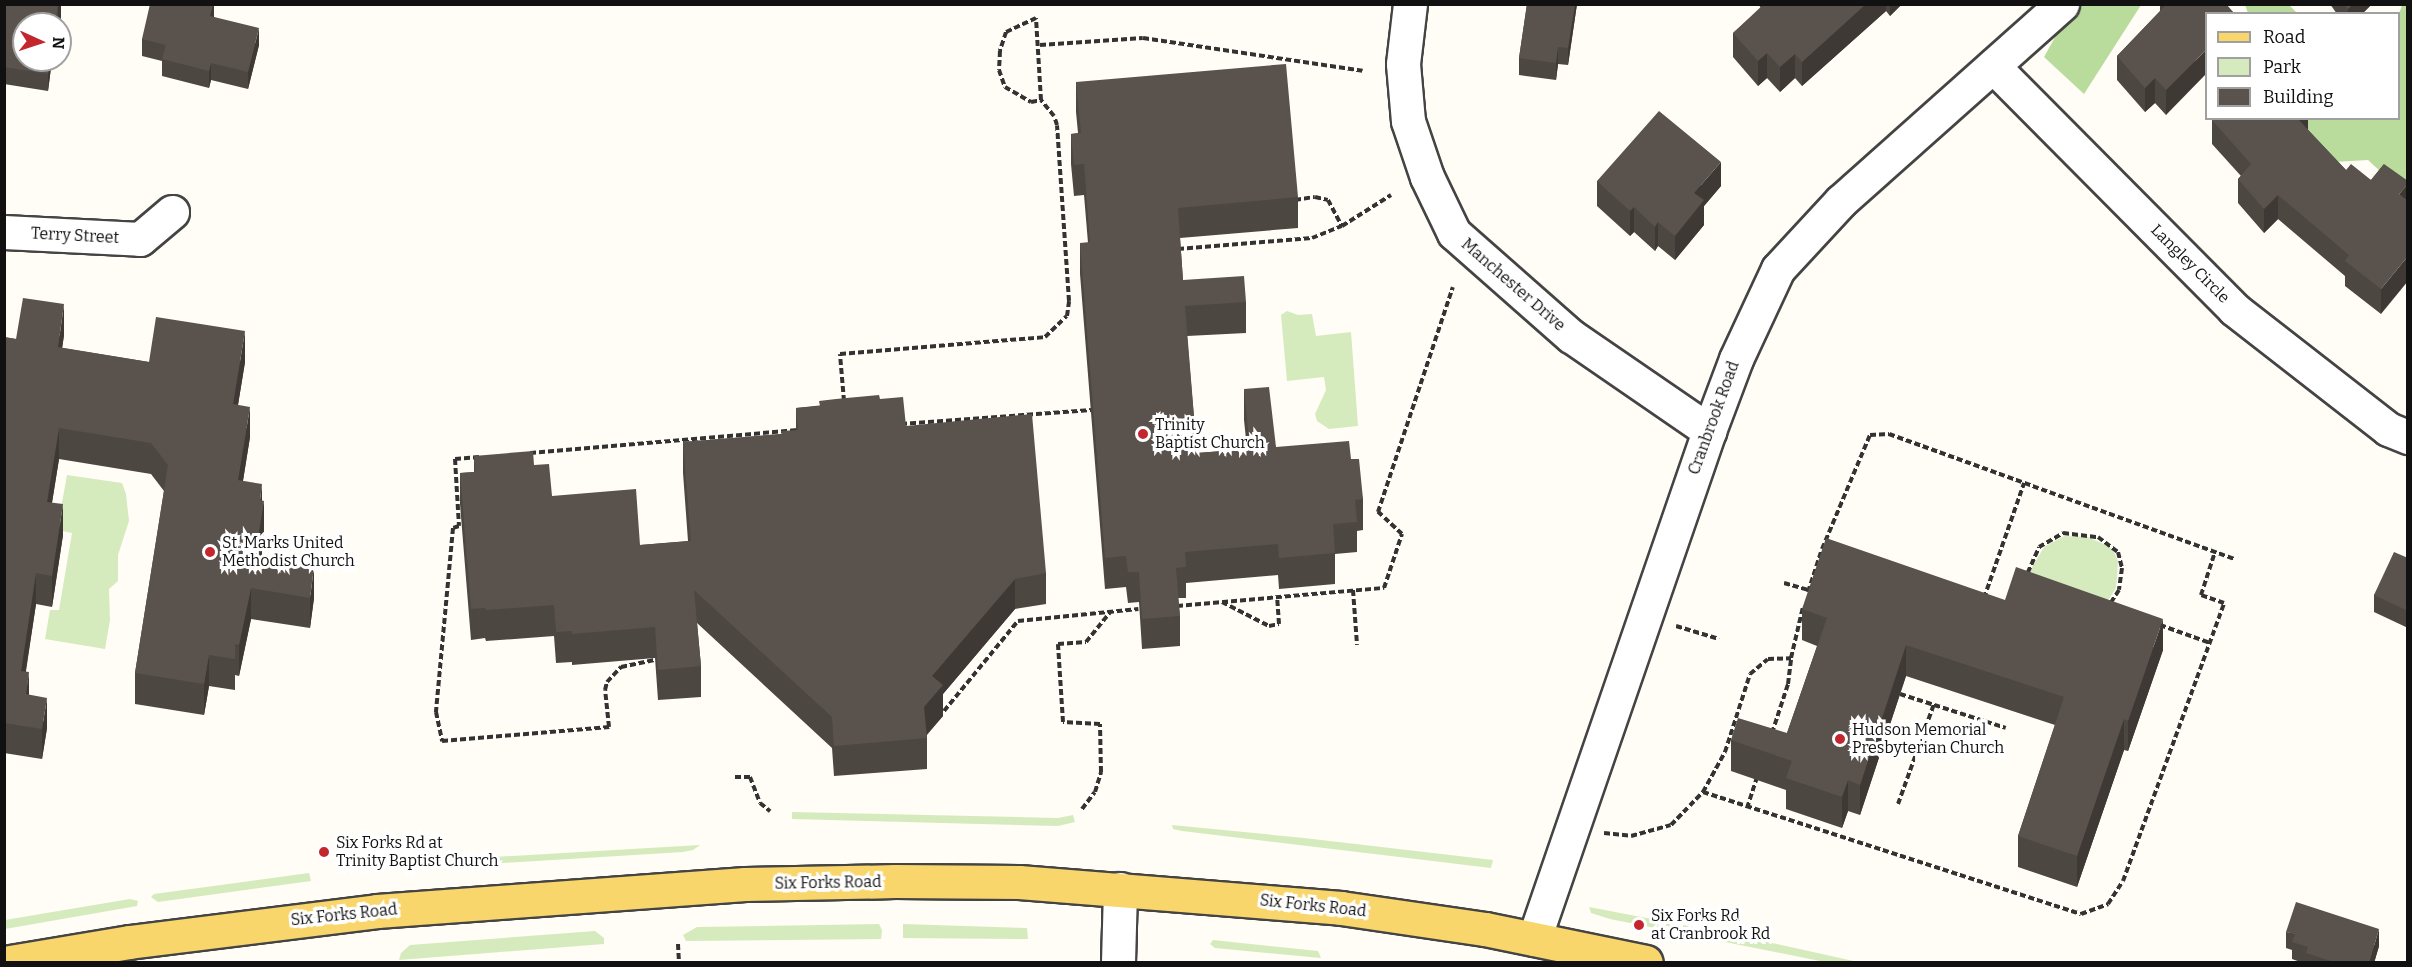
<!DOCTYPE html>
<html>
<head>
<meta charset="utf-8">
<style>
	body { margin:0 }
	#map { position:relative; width:2412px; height:967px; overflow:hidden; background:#fffdf5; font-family:Bitter,serif }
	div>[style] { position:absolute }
	.green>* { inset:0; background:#d5ebbd }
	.forest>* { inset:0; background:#b9dc9c }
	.path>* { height:4px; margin-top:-2px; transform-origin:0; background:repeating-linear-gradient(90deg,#333 0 6px,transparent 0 9px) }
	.roads { filter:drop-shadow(2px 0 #444) drop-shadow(-2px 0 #444) drop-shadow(0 2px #444) drop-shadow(0 -2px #444) }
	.street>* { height:33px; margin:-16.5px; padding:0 16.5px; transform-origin:16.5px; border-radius:16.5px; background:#fff }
	.primary>* { height:33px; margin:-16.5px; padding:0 16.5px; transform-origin:16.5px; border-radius:16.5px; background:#f9d66b }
	.wall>* { inset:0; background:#4d4742 }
	.shaded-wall>* { inset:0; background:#3f3936; transform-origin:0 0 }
	.building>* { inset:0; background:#5a524d }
	.dots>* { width:16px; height:16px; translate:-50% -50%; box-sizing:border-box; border:3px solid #fff; border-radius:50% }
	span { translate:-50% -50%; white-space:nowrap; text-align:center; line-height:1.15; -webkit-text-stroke:6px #fff; paint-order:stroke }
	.street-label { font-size:16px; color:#111 }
	.poi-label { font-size:16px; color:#111 }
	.left { translate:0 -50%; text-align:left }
	.frame { position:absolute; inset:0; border:6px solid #111; pointer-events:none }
	.legend { position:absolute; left:2205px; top:12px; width:195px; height:108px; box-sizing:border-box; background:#fff; border:2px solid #a0a0a0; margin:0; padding:8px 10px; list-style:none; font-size:18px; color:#111 }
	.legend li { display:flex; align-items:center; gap:12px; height:30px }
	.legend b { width:30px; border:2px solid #a0a0a0 }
	.north { position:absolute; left:12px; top:12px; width:60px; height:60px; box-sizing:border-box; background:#fff; border:2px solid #a0a0a0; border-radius:50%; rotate:93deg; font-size:16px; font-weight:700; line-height:24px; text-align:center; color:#111 }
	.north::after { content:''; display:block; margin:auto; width:21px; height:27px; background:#c4262e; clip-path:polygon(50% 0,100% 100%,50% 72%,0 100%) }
</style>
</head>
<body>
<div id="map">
	<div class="green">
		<i style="clip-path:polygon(1287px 311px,1298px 315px,1312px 314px,1316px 336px,1351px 332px,1358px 426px,1329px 429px,1317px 421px,1315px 414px,1326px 390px,1324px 377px,1287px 381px,1281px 315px)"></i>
		<i style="clip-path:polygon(67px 475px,122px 483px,126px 494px,129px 521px,118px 555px,118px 581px,109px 589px,110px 620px,105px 649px,45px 639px,50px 610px,59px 610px,72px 533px,57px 530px)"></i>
		<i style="clip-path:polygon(2064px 536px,2088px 537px,2110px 547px,2114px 552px,2118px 561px,2117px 578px,2116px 588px,2107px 602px,2027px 576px,2044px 547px)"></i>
		<i style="clip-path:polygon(792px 812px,1058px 818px,1073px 815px,1075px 822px,1058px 826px,792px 819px)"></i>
		<i style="clip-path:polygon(1172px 825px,1304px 838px,1493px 860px,1491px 868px,1182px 831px,1173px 829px)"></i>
		<i style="clip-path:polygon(700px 845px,693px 850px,683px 852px,436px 867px,424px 861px)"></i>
		<i style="clip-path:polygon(309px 873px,311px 881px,158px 902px,151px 897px,154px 894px)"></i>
		<i style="clip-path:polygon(130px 899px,138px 901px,137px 906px,5px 929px,5px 920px)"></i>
		<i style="clip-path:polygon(1589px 907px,1740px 936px,1858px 962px,1825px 962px,1610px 919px,1591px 913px)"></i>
		<i style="clip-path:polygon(879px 924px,882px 930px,881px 939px,686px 941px,683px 935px,697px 927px)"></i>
		<i style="clip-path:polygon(903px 924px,1027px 928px,1028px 939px,903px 938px)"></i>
		<i style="clip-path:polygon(595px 931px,604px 938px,604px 944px,399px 960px,401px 953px,410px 945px)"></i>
		<i style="clip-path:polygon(1213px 940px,1318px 951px,1321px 958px,1215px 948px,1210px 944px)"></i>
	</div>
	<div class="forest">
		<i style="clip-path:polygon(2080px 5px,2141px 5px,2084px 94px,2044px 57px,2068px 14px)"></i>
		<i style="clip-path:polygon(2245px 5px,2289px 5px,2297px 13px,2248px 13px)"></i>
		<i style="clip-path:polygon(2402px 5px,2407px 5px,2407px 196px,2368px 160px,2334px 162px,2254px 119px,2398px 118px,2399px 14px)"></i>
	</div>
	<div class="path">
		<i style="left:1040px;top:45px;width:103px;rotate:-3.9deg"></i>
		<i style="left:1143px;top:38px;width:222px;rotate:8.5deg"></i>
		<i style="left:1295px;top:200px;width:20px;rotate:-9deg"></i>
		<i style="left:1315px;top:197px;width:13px;rotate:13deg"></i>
		<i style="left:1328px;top:200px;width:30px;rotate:62deg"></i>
		<i style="left:1178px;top:249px;width:134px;rotate:-4.7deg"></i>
		<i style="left:1312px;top:238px;width:32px;rotate:-22deg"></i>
		<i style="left:1342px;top:226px;width:58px;rotate:-32.3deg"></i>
		<i style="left:844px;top:401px;width:47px;rotate:-94.9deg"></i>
		<i style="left:840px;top:354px;width:206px;rotate:-4.7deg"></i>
		<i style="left:1045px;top:337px;width:30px;rotate:-44deg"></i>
		<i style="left:1067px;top:316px;width:15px;rotate:-82deg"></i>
		<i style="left:1069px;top:301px;width:176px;rotate:-93.9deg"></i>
		<i style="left:1057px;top:125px;width:9px;rotate:-108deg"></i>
		<i style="left:1054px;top:116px;width:21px;rotate:-129deg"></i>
		<i style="left:1041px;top:100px;width:82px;rotate:-93.5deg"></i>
		<i style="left:1036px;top:18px;width:33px;rotate:155deg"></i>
		<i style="left:1006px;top:32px;width:20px;rotate:108deg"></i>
		<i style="left:1000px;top:51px;width:19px;rotate:93deg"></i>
		<i style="left:999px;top:70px;width:18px;rotate:71deg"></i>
		<i style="left:1005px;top:87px;width:30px;rotate:30deg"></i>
		<i style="left:1031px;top:102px;width:10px;rotate:-11deg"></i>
		<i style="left:901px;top:424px;width:191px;rotate:-4.2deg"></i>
		<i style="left:530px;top:453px;width:272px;rotate:-4.9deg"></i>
		<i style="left:479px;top:457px;width:24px;rotate:175deg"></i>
		<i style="left:455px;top:459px;width:67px;rotate:86.6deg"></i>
		<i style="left:459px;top:526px;width:6px;rotate:162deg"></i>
		<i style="left:453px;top:528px;width:185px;rotate:95.3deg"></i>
		<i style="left:436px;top:712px;width:30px;rotate:78deg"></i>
		<i style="left:442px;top:741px;width:168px;rotate:-4.8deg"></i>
		<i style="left:609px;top:727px;width:37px;rotate:-96deg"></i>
		<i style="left:605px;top:690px;width:8px;rotate:-76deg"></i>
		<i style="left:607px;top:682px;width:21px;rotate:-47deg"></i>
		<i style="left:621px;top:667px;width:34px;rotate:-12deg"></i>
		<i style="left:2063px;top:533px;width:35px;rotate:7deg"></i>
		<i style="left:2098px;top:537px;width:25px;rotate:37deg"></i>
		<i style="left:2118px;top:552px;width:16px;rotate:76deg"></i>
		<i style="left:2122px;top:568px;width:22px;rotate:98deg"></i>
		<i style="left:2119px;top:590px;width:20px;rotate:123deg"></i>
		<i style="left:2108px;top:607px;width:14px;rotate:-176deg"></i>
		<i style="left:2094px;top:606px;width:41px;rotate:-152.2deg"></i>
		<i style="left:2058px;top:587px;width:23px;rotate:178deg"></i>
		<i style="left:2035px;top:588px;width:13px;rotate:-148deg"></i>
		<i style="left:2024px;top:581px;width:37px;rotate:-66deg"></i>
		<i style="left:2039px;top:547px;width:28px;rotate:-30deg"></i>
		<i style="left:1784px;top:583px;width:25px;rotate:16deg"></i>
		<i style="left:1353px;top:590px;width:55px;rotate:85.8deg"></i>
		<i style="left:1808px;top:592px;width:45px;rotate:-72deg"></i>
		<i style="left:1822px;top:549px;width:124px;rotate:-67.2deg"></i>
		<i style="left:1870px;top:435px;width:19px;rotate:-3deg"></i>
		<i style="left:1889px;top:434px;width:367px;rotate:19.9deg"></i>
		<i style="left:1984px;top:598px;width:122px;rotate:-70.8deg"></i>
		<i style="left:1222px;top:602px;width:53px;rotate:27.1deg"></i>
		<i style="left:1269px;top:626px;width:10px;rotate:-11deg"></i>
		<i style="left:1279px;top:624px;width:27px;rotate:-94deg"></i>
		<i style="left:1177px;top:606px;width:208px;rotate:-5deg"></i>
		<i style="left:1384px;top:588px;width:57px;rotate:-71.6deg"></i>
		<i style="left:1402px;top:534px;width:33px;rotate:-137deg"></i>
		<i style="left:1378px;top:512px;width:237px;rotate:-71.6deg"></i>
		<i style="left:2160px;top:625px;width:53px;rotate:19.8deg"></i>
		<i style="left:1676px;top:626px;width:45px;rotate:16.8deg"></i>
		<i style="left:1900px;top:694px;width:111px;rotate:17.8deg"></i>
		<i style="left:944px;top:711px;width:117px;rotate:-50.6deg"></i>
		<i style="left:1018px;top:621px;width:121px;rotate:-5.7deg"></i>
		<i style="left:1772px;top:733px;width:52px;rotate:-71.9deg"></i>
		<i style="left:1788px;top:684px;width:26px;rotate:-83deg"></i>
		<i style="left:735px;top:777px;width:15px"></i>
		<i style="left:750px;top:777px;width:28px;rotate:69deg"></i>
		<i style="left:760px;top:803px;width:13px;rotate:39deg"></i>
		<i style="left:1703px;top:792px;width:397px;rotate:17.9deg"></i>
		<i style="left:2081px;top:914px;width:29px;rotate:-20deg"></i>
		<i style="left:2108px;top:904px;width:27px;rotate:-57deg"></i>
		<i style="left:2123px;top:881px;width:296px;rotate:-70deg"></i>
		<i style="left:2224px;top:603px;width:24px;rotate:-161deg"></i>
		<i style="left:2201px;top:595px;width:45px;rotate:-72deg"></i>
		<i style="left:1898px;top:804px;width:106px;rotate:-70.2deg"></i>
		<i style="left:1747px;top:808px;width:33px;rotate:-72deg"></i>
		<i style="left:1082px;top:809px;width:21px;rotate:-53deg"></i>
		<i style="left:1095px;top:792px;width:21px;rotate:-73deg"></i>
		<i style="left:1101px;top:772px;width:48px;rotate:-91.2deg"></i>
		<i style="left:1100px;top:724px;width:37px;rotate:-177deg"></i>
		<i style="left:1063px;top:722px;width:78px;rotate:-93.7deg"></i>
		<i style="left:1058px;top:644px;width:28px;rotate:-4deg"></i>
		<i style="left:1086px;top:642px;width:38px;rotate:-51deg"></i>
		<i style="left:1604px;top:833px;width:27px;rotate:6deg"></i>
		<i style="left:1631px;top:836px;width:41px;rotate:-15.4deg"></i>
		<i style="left:1671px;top:825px;width:46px;rotate:-45.9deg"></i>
		<i style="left:1703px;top:792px;width:46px;rotate:-61.2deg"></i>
		<i style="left:1725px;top:752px;width:82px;rotate:-72.2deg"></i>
		<i style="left:1750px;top:674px;width:23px;rotate:-40deg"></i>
		<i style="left:1768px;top:659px;width:23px;rotate:-2deg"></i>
		<i style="left:1791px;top:658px;width:52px;rotate:-76.8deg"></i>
		<i style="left:678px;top:944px;width:18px;rotate:87deg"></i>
	</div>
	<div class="roads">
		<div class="street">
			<i style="left:1410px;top:4px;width:60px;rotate:96.7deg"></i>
			<i style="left:1403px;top:64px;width:57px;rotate:85deg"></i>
			<i style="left:1408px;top:121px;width:59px;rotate:71.3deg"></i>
			<i style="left:1427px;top:177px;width:62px;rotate:64.3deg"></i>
			<i style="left:1454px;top:233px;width:156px;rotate:41.4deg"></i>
			<i style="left:1571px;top:336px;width:168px;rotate:34.5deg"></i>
			<i style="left:1993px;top:66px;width:342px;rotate:45.2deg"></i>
			<i style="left:2234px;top:309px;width:195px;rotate:37.9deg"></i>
			<i style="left:2388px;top:429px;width:22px;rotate:22deg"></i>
			<i style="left:4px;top:232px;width:136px;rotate:2.9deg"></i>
			<i style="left:140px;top:239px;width:42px;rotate:-40.2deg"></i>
			<i style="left:1534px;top:939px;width:537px;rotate:-70.99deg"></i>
			<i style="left:1709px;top:431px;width:77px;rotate:-69.4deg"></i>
			<i style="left:1736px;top:359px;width:99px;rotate:-65deg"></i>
			<i style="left:1778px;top:269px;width:93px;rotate:-47.2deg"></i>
			<i style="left:1841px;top:201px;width:296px;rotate:-41.7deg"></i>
			<i style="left:1118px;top:962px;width:73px;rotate:-88.4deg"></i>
		</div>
		<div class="primary">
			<i style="left:10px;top:962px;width:121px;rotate:-9.5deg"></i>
			<i style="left:129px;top:942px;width:250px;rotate:-7.1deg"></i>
			<i style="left:377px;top:911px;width:369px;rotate:-4.2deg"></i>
			<i style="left:745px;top:884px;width:150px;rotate:-1.1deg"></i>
			<i style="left:895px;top:881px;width:124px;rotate:0.5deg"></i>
			<i style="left:1019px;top:882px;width:323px;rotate:4.6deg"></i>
			<i style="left:1341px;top:908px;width:146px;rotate:8.3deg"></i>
			<i style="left:1485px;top:929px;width:164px;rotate:11.6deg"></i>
		</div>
	</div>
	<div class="wall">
		<i style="clip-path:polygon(61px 4px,58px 24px,24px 24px,52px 60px,48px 91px,4px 84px,4px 11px)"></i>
		<i style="clip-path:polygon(214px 4px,214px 17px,259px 45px,248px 89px,211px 80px,209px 88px,162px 76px,162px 61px,142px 56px,142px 39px)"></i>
		<i style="clip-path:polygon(1527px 4px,1577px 4px,1568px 65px,1558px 64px,1556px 80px,1519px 75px,1519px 58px)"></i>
		<i style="clip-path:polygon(1758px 4px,1902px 4px,1890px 16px,1886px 11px,1802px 86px,1795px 78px,1780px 92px,1767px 78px,1758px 86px,1733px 57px,1733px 33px,1761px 8px)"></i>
		<i style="clip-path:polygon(2160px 4px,2226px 4px,2166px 115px,2155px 103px,2145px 112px,2117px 80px,2117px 56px,2160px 11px)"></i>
		<i style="clip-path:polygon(2330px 4px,2372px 4px,2362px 14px,2337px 14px)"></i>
		<i style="clip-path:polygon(1076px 82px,1298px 197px,1298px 228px,1180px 238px,1183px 280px,1246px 302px,1246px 333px,1187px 336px,1197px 453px,1247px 449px,1244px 420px,1244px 389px,1276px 447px,1351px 459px,1363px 499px,1363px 530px,1357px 531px,1357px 552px,1335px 554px,1335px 584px,1279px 589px,1278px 575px,1186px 583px,1186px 598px,1178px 598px,1180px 616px,1180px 646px,1142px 649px,1139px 602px,1128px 603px,1126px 587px,1105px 589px,1080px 274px,1080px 243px,1088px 243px,1084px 195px,1074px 196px,1071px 164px,1071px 134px,1078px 133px,1076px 112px)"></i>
		<i style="clip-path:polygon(2308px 118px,2308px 130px,2346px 170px,2371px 180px,2384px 164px,2381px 314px,2345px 286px,2345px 276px,2278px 219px,2264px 233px,2238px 203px,2238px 179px,2241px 176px,2212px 144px,2212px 120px)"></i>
		<i style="clip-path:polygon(1597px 181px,1721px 186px,1704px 206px,1704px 225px,1675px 260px,1658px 246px,1655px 251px,1634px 232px,1630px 236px,1597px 206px)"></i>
		<i style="clip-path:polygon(64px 335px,62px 348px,149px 362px,245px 362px,238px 405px,250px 437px,243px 481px,262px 501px,264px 532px,262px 541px,262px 559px,314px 598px,310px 628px,251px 619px,239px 676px,235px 675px,235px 690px,209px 686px,204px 715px,135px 704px,135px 673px,164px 491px,151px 474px,59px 459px,52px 503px,63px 535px,52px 607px,36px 604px,26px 671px,29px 695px,47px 728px,42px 759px,4px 753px,4px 337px,16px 339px)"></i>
		<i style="clip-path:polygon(880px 399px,1046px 573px,1046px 604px,1015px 609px,943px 694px,943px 716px,927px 735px,927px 769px,834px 776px,832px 748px,697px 623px,701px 666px,701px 697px,658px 700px,655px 658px,572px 665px,572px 662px,556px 663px,554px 636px,486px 641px,485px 638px,471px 640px,460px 504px,460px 473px,474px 472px,474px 456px,534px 465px,552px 496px,640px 545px,688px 541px,683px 473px,683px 442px,781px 434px,796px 430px,796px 408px)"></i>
		<i style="clip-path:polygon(2408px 558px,2408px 628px,2374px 612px,2374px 595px)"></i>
		<i style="clip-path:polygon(2005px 600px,2163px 650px,2128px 751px,2124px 750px,2077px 887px,2018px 867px,2018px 836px,2055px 725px,1906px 676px,1860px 815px,1848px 811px,1842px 828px,1786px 809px,1786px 790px,1731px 771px,1731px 740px,1787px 733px,1817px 646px,1802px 640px,1802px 609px)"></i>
		<i style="clip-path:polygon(2286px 932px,2379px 946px,2374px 963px,2303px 963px,2292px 959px,2292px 950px,2286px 948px)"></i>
	</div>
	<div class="shaded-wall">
		<i style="left:58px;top:4px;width:3px;height:20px"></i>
		<i style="clip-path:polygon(213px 4px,214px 4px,214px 16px,210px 33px,210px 16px)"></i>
		<i style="clip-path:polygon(1575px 4px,1577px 4px,1568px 65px,1568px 48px)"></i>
		<i style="clip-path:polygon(1866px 4px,1886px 4px,1886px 11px,1802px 86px,1802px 62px)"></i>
		<i style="clip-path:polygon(1890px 4px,1902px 4px,1890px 16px)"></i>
		<i style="clip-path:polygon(2353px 4px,2372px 4px,2362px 14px,2348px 14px,2348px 9px)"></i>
		<i style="clip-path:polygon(259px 28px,259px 45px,248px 89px,248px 72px)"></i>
		<i style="clip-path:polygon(1558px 47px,1558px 64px,1556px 80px,1556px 63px)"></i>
		<i style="clip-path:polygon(2206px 50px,2206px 74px,2166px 115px,2166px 90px)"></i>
		<i style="clip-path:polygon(1767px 53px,1767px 78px,1758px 86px,1758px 61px)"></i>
		<i style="clip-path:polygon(1795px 54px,1795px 78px,1780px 92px,1780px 67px)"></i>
		<i style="clip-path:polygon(50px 60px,52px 60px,48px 91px,48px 74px)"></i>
		<i style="clip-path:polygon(211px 63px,211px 80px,209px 88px,209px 71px)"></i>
		<i style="clip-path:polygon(2155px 78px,2155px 103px,2145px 112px,2145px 88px)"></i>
		<i style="clip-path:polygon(2299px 118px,2308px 118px,2308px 133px,2298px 119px)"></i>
		<i style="clip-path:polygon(1721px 162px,1721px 186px,1704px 206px,1704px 225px,1675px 260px,1675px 236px,1694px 193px)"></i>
		<i style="clip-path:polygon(2408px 184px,2408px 208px,2399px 194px)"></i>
		<i style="clip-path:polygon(2278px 195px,2278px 219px,2264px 233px,2264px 209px)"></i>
		<i style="clip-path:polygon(1634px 207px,1634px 232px,1630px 236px,1630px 211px)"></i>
		<i style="clip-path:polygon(1658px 222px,1658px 246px,1655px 251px,1655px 227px)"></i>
		<i style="clip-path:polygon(2408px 256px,2408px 281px,2381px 314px,2381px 289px)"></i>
		<i style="clip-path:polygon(64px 304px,64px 335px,58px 378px,58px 347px)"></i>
		<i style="clip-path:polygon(245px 331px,245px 362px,233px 435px,233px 404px)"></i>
		<i style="clip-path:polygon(250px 407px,250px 437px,238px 511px,238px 480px)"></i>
		<i style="clip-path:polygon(59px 428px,59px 459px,47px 533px,47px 502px)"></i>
		<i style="clip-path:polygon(262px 484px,262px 509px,264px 501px,264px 532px,262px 541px,262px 569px,259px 589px,258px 538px,260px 500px)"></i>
		<i style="clip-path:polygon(63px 504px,63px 535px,52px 607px,52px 576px)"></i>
		<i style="clip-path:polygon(314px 567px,314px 598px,310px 628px,310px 598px)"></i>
		<i style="clip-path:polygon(36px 573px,36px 604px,21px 701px,21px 671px)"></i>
		<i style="clip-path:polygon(1015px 579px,1015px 609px,943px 694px,943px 716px,924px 737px,924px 707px,932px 676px)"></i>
		<i style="clip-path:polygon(251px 588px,251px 619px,239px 676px,239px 645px)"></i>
		<i style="clip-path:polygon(2163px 619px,2163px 650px,2128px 751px,2128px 721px)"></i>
		<i style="clip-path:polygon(1906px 645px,1906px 676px,1860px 815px,1860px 785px)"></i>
		<i style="clip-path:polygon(209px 655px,209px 686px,204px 715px,204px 684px)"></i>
		<i style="clip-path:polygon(29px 672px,29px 703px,26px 694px)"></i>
		<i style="clip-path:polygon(47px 698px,47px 728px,42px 759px,42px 729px)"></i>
		<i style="clip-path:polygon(2124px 719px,2124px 750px,2077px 887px,2077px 856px)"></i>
		<i style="clip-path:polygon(1848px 780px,1848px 811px,1842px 828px,1842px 797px)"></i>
		<i style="clip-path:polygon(2379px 929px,2379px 946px,2374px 963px,2369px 963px)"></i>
	</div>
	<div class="building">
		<i style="clip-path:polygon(6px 4px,58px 4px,55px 24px,24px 24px,24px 60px,50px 60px,48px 74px,4px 67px,4px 11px)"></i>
		<i style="clip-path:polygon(150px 4px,213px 4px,210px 16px,259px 28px,248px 72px,211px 63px,209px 71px,162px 59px,166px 45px,142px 39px)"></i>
		<i style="clip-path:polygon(1527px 4px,1575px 4px,1568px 48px,1558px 47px,1556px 63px,1519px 58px)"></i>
		<i style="clip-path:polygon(1764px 4px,1866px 4px,1802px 62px,1795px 54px,1780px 67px,1767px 53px,1758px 61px,1733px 33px)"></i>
		<i style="clip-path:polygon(2164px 4px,2226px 4px,2235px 14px,2206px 14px,2206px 50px,2166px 90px,2155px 78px,2145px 88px,2117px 56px,2165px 6px)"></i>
		<i style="clip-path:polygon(2344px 4px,2353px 4px,2348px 9px)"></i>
		<i style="clip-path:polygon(1286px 64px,1298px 197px,1178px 208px,1183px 280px,1244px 276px,1246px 302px,1185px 306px,1197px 453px,1250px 449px,1244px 389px,1269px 387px,1276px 447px,1349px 441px,1351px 459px,1359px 459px,1363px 499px,1355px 500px,1357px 522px,1333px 524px,1335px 553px,1279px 558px,1278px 544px,1185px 552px,1186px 567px,1176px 568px,1180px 616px,1142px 619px,1139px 572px,1128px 572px,1126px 556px,1105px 558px,1080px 243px,1090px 242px,1084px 164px,1074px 165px,1071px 134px,1081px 133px,1076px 82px)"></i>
		<i style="clip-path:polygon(1659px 111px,1721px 162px,1694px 193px,1704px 200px,1675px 236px,1658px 222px,1655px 227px,1634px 207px,1630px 211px,1597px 181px)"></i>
		<i style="clip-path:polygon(2213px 118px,2299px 118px,2298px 119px,2346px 170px,2351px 164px,2371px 180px,2384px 164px,2408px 181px,2408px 184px,2399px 194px,2408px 201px,2408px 256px,2381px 289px,2345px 261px,2349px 255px,2278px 195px,2264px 209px,2238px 179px,2251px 164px,2212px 120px)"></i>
		<i style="clip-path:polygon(23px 298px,64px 304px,58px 347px,149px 362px,156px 317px,245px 331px,233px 404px,250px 407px,238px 480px,262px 484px,260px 500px,264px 501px,258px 538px,262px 538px,259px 558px,314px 567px,310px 598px,251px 588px,239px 645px,235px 644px,235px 659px,209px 655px,204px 684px,135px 673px,168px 465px,151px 443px,59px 428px,47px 502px,63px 504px,52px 576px,36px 573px,21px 671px,29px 672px,26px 694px,47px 698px,42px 729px,4px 723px,4px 337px,16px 339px)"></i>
		<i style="clip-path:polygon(879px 395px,880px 399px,903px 397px,906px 426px,1032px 414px,1046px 573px,1015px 579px,932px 676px,943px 685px,924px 707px,927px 738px,834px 746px,832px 717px,694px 590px,701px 666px,658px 670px,655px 627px,572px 634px,572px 631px,556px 632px,554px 605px,486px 610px,485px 608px,471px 609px,460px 473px,475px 472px,474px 456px,533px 451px,534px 465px,549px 464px,552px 496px,636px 489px,640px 545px,691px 541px,683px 442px,782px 434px,781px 431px,798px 430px,796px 408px,820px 406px,819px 401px,836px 399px)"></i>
		<i style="clip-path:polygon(1826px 538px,2005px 600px,2016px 567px,2163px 619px,2128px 721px,2124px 719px,2077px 856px,2018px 836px,2064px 697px,1906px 645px,1860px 785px,1848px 780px,1842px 797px,1786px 778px,1792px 761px,1731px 740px,1738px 718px,1787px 733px,1827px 618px,1802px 609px)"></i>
		<i style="clip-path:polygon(2394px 552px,2408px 558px,2408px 611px,2374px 595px)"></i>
		<i style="clip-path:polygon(2296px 902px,2379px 929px,2369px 963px,2337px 963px,2306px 953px,2308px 947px,2292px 942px,2295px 934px,2286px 932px)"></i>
	</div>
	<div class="dots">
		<i style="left:1143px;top:434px;background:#c4262e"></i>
		<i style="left:210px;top:552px;background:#c4262e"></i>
		<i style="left:1840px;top:739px;background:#c4262e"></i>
		<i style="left:324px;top:852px;background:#c4262e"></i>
		<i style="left:1639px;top:925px;background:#c4262e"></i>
	</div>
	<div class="street-label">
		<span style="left:75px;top:236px;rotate:3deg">Terry Street</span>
		<span style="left:2190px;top:264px;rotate:45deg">Langley Circle</span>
		<span style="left:1513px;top:285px;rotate:41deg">Manchester Drive</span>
		<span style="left:1714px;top:418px;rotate:-70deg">Cranbrook Road</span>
		<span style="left:828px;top:883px;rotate:-1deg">Six Forks Road</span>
		<span style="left:1313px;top:906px;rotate:6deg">Six Forks Road</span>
		<span style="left:344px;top:915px;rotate:-6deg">Six Forks Road</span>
	</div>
	<div class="poi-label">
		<span class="left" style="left:1155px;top:434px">Trinity<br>Baptist Church</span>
		<span class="left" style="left:222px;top:552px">St. Marks United<br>Methodist Church</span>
		<span class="left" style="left:1852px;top:739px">Hudson Memorial<br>Presbyterian Church</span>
		<span class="left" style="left:336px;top:852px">Six Forks Rd at<br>Trinity Baptist Church</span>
		<span class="left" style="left:1651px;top:925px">Six Forks Rd<br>at Cranbrook Rd</span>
	</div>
	<div class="frame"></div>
	<ul class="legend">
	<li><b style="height:8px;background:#f9d66b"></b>Road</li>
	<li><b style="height:16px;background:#d5ebbd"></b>Park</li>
	<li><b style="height:16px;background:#5a524d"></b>Building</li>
	</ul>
	<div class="north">N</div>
</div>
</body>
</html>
